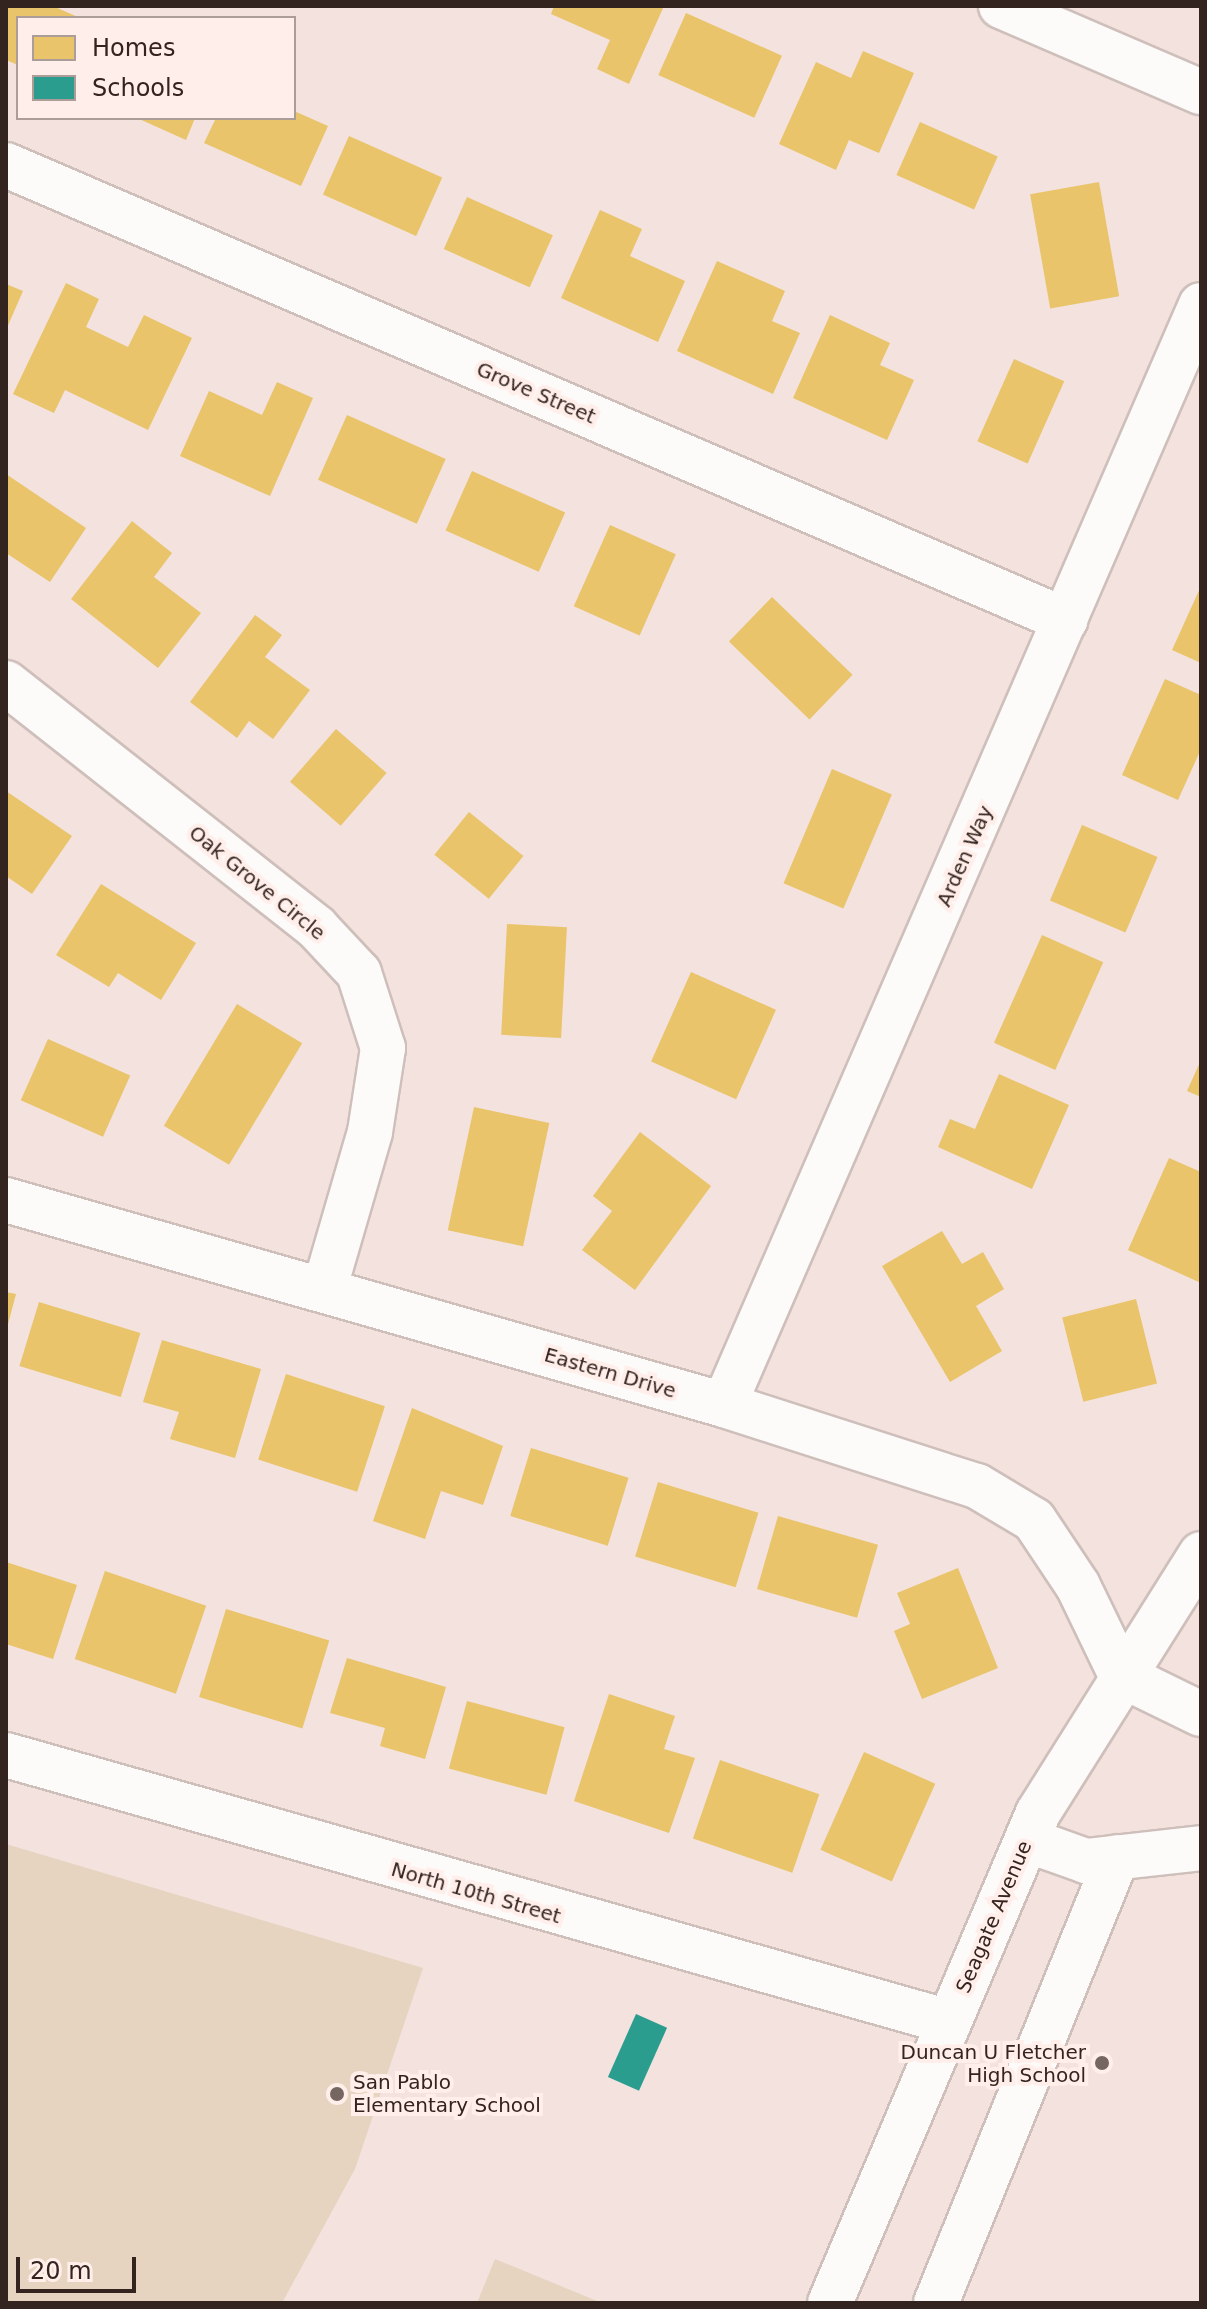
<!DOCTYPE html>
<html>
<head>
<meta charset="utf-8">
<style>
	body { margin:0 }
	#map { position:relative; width:1207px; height:2309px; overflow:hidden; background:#f3e2dd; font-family:"DejaVu Sans",sans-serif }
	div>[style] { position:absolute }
	.green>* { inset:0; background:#e6d4c0 }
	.homes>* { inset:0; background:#e9c46a; transform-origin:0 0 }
	.schools>* { inset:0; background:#2a9d8f; transform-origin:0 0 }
	.roads { filter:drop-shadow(2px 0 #cebfbb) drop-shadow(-2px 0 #cebfbb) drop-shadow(0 2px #cebfbb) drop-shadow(0 -2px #cebfbb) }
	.minor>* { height:44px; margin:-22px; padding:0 22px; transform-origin:22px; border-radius:22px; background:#fdfbfa }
	.dots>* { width:22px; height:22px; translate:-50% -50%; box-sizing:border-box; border:4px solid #ffeee9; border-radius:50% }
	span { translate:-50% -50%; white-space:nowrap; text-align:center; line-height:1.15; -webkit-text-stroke:8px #ffeee9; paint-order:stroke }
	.street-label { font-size:20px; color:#332420 }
	.poi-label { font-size:20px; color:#332420 }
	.right { translate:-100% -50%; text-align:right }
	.left { translate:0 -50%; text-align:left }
	.frame { position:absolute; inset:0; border:8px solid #332420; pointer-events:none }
	.legend { position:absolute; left:16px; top:16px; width:280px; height:104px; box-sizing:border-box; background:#ffeee9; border:2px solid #ad9d99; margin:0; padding:10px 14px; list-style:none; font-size:24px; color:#332420 }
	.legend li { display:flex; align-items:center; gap:16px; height:40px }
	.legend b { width:40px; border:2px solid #ad9d99 }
	.scale { position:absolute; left:16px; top:2257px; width:120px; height:36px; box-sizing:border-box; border:4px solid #332420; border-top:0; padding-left:10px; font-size:24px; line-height:28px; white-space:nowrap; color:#332420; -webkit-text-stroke:6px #ffeee9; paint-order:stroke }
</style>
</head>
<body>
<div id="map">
	<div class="green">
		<i style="clip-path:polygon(6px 1844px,423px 1968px,355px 2169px,282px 2303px,6px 2303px)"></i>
		<i style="clip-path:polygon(495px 2259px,602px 2303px,477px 2303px)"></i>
	</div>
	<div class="homes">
		<i style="clip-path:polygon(6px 6px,53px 6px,80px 18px,18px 18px,18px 65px,6px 60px)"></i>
		<i style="clip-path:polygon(554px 6px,664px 6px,629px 84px,597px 69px,610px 40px,551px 14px)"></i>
		<i style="left:686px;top:13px;width:105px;height:68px;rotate:24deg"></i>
		<i style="clip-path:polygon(863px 51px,914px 73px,879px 153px,849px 140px,836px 170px,779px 144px,816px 62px,851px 78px)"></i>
		<i style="clip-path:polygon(294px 111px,328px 126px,301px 186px,204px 143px,216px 118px,294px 118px)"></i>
		<i style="clip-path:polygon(137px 118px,195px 118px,186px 140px)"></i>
		<i style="left:920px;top:122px;width:85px;height:58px;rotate:24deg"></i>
		<i style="left:349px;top:136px;width:102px;height:64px;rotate:24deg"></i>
		<i style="left:1099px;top:182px;width:116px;height:70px;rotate:80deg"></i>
		<i style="left:467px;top:197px;width:94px;height:57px;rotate:24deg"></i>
		<i style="clip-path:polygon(600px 210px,642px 229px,630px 256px,685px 281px,658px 342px,561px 298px)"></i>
		<i style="clip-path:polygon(717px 261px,785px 291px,772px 321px,800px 333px,773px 394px,677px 351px)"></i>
		<i style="clip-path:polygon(66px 283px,99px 299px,86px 327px,128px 347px,144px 315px,192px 338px,148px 430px,65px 390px,54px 413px,13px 394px)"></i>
		<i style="clip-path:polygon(6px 284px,23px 291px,6px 330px)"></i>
		<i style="clip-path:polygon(830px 315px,890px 343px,880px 365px,914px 380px,887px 440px,793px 398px)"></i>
		<i style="left:1014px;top:359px;width:55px;height:90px;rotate:24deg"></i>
		<i style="clip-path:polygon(277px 382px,313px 398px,270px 496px,180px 456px,209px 391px,262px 415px)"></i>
		<i style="left:347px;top:415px;width:108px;height:71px;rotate:24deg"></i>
		<i style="left:472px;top:471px;width:102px;height:65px;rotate:24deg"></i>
		<i style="clip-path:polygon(6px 474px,86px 528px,50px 582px,6px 553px)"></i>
		<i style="clip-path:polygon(132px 521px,172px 553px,154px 577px,201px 613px,158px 668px,71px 599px)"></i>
		<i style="left:610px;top:525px;width:72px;height:89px;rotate:24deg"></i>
		<i style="clip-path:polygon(1201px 586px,1201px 663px,1172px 650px)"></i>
		<i style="left:772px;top:597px;width:112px;height:62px;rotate:44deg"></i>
		<i style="clip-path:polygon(255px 615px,282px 635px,265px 657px,310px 690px,273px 739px,249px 721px,237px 738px,190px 702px)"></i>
		<i style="clip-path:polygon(1165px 679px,1201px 695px,1201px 749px,1178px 800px,1122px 775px)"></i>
		<i style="left:336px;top:729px;width:67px;height:70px;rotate:41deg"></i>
		<i style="left:832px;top:769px;width:65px;height:124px;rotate:23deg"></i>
		<i style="clip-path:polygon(6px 791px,72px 836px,32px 894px,6px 876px)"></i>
		<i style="left:469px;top:812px;width:70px;height:55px;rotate:39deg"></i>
		<i style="left:1082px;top:825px;width:82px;height:82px;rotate:23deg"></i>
		<i style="clip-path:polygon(101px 884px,196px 943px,161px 1000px,118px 973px,109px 987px,56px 955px)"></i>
		<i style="left:507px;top:924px;width:60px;height:111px;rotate:3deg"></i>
		<i style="left:1042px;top:935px;width:67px;height:118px;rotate:24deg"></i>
		<i style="left:691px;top:972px;width:93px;height:98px;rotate:24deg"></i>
		<i style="left:237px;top:1004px;width:76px;height:142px;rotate:31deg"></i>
		<i style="left:48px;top:1039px;width:90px;height:67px;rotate:24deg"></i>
		<i style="clip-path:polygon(1201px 1060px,1201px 1097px,1187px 1091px)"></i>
		<i style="clip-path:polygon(999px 1074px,1069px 1105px,1032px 1189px,938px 1147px,950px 1119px,975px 1129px)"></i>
		<i style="left:474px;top:1107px;width:77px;height:126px;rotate:12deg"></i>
		<i style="clip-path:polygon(640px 1132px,711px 1186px,635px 1290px,582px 1250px,612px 1211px,593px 1196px)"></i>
		<i style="clip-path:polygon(1169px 1158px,1201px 1172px,1201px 1283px,1128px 1250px)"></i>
		<i style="clip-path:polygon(942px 1231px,962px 1264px,983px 1252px,1004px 1289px,976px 1306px,1002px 1351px,950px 1382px,882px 1266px)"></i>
		<i style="clip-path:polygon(6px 1292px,16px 1294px,7px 1328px,6px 1328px)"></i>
		<i style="left:1136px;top:1299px;width:87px;height:76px;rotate:76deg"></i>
		<i style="left:39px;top:1302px;width:106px;height:67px;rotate:17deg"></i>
		<i style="clip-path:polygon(162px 1340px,261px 1369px,235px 1458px,170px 1439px,179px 1412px,143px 1402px)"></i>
		<i style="left:286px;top:1374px;width:104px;height:90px;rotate:18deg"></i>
		<i style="clip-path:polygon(412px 1408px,503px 1446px,483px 1505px,441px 1491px,425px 1539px,373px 1521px)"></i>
		<i style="left:531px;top:1448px;width:102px;height:71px;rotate:17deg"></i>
		<i style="left:658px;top:1482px;width:105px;height:78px;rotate:17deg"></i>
		<i style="left:778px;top:1516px;width:104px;height:76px;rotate:16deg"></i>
		<i style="clip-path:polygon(6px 1562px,77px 1585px,53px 1659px,6px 1644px)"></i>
		<i style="clip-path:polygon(958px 1568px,998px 1668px,922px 1699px,894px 1631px,910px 1624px,897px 1593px)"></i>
		<i style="left:105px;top:1571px;width:107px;height:93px;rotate:19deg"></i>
		<i style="left:226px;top:1609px;width:108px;height:92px;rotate:17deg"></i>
		<i style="clip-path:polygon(347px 1658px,446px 1687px,425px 1759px,380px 1746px,385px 1728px,330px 1713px)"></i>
		<i style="clip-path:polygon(609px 1694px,675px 1716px,664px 1749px,695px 1758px,669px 1833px,574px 1801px)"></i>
		<i style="left:467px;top:1701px;width:101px;height:70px;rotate:15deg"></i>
		<i style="left:864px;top:1752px;width:78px;height:107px;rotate:24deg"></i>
		<i style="left:720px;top:1760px;width:105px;height:83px;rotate:19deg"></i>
	</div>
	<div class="schools">
		<i style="left:636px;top:2014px;width:34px;height:69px;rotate:24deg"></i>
	</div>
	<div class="roads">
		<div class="minor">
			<i style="left:1001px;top:6px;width:218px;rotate:23.3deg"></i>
			<i style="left:6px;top:165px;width:1153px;rotate:23.25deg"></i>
			<i style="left:6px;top:683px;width:395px;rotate:38.2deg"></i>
			<i style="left:316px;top:927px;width:63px;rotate:46.9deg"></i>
			<i style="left:359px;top:973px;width:79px;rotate:72.3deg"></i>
			<i style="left:383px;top:1048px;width:85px;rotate:98.8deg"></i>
			<i style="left:370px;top:1132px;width:165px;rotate:106.2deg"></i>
			<i style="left:6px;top:1200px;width:747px;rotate:15.93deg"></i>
			<i style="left:724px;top:1405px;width:266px;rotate:17.8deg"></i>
			<i style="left:977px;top:1486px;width:66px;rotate:30.8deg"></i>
			<i style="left:1034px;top:1520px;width:79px;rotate:56.3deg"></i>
			<i style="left:1078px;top:1586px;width:99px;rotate:64.2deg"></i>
			<i style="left:1121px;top:1675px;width:89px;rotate:26deg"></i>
			<i style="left:724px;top:1405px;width:1199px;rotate:-66.56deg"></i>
			<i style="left:6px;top:1755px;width:980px;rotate:15.81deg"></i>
			<i style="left:1027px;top:1840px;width:63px;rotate:19.6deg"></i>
			<i style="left:1086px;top:1861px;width:116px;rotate:-6.4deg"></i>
			<i style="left:830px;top:2303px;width:532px;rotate:-67deg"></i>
			<i style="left:1038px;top:1813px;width:306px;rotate:-57.8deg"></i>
			<i style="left:936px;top:2303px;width:481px;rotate:-67.9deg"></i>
		</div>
	</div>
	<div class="dots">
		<i style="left:1102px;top:2063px;background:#766662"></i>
		<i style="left:337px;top:2094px;background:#766662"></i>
	</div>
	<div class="street-label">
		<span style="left:536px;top:393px;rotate:23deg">Grove Street</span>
		<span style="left:965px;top:856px;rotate:-66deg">Arden Way</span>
		<span style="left:257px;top:883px;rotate:39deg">Oak Grove Circle</span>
		<span style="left:610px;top:1373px;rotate:16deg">Eastern Drive</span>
		<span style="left:476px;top:1893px;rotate:16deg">North 10th Street</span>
		<span style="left:994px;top:1917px;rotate:-67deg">Seagate Avenue</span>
	</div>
	<div class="poi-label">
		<span class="right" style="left:1086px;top:2064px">Duncan U Fletcher<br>High School</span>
		<span class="left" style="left:353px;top:2094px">San Pablo<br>Elementary School</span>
	</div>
	<div class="frame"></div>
	<ul class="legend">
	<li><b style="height:22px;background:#e9c46a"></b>Homes</li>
	<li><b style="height:22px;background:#2a9d8f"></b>Schools</li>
	</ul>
	<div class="scale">20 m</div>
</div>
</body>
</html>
